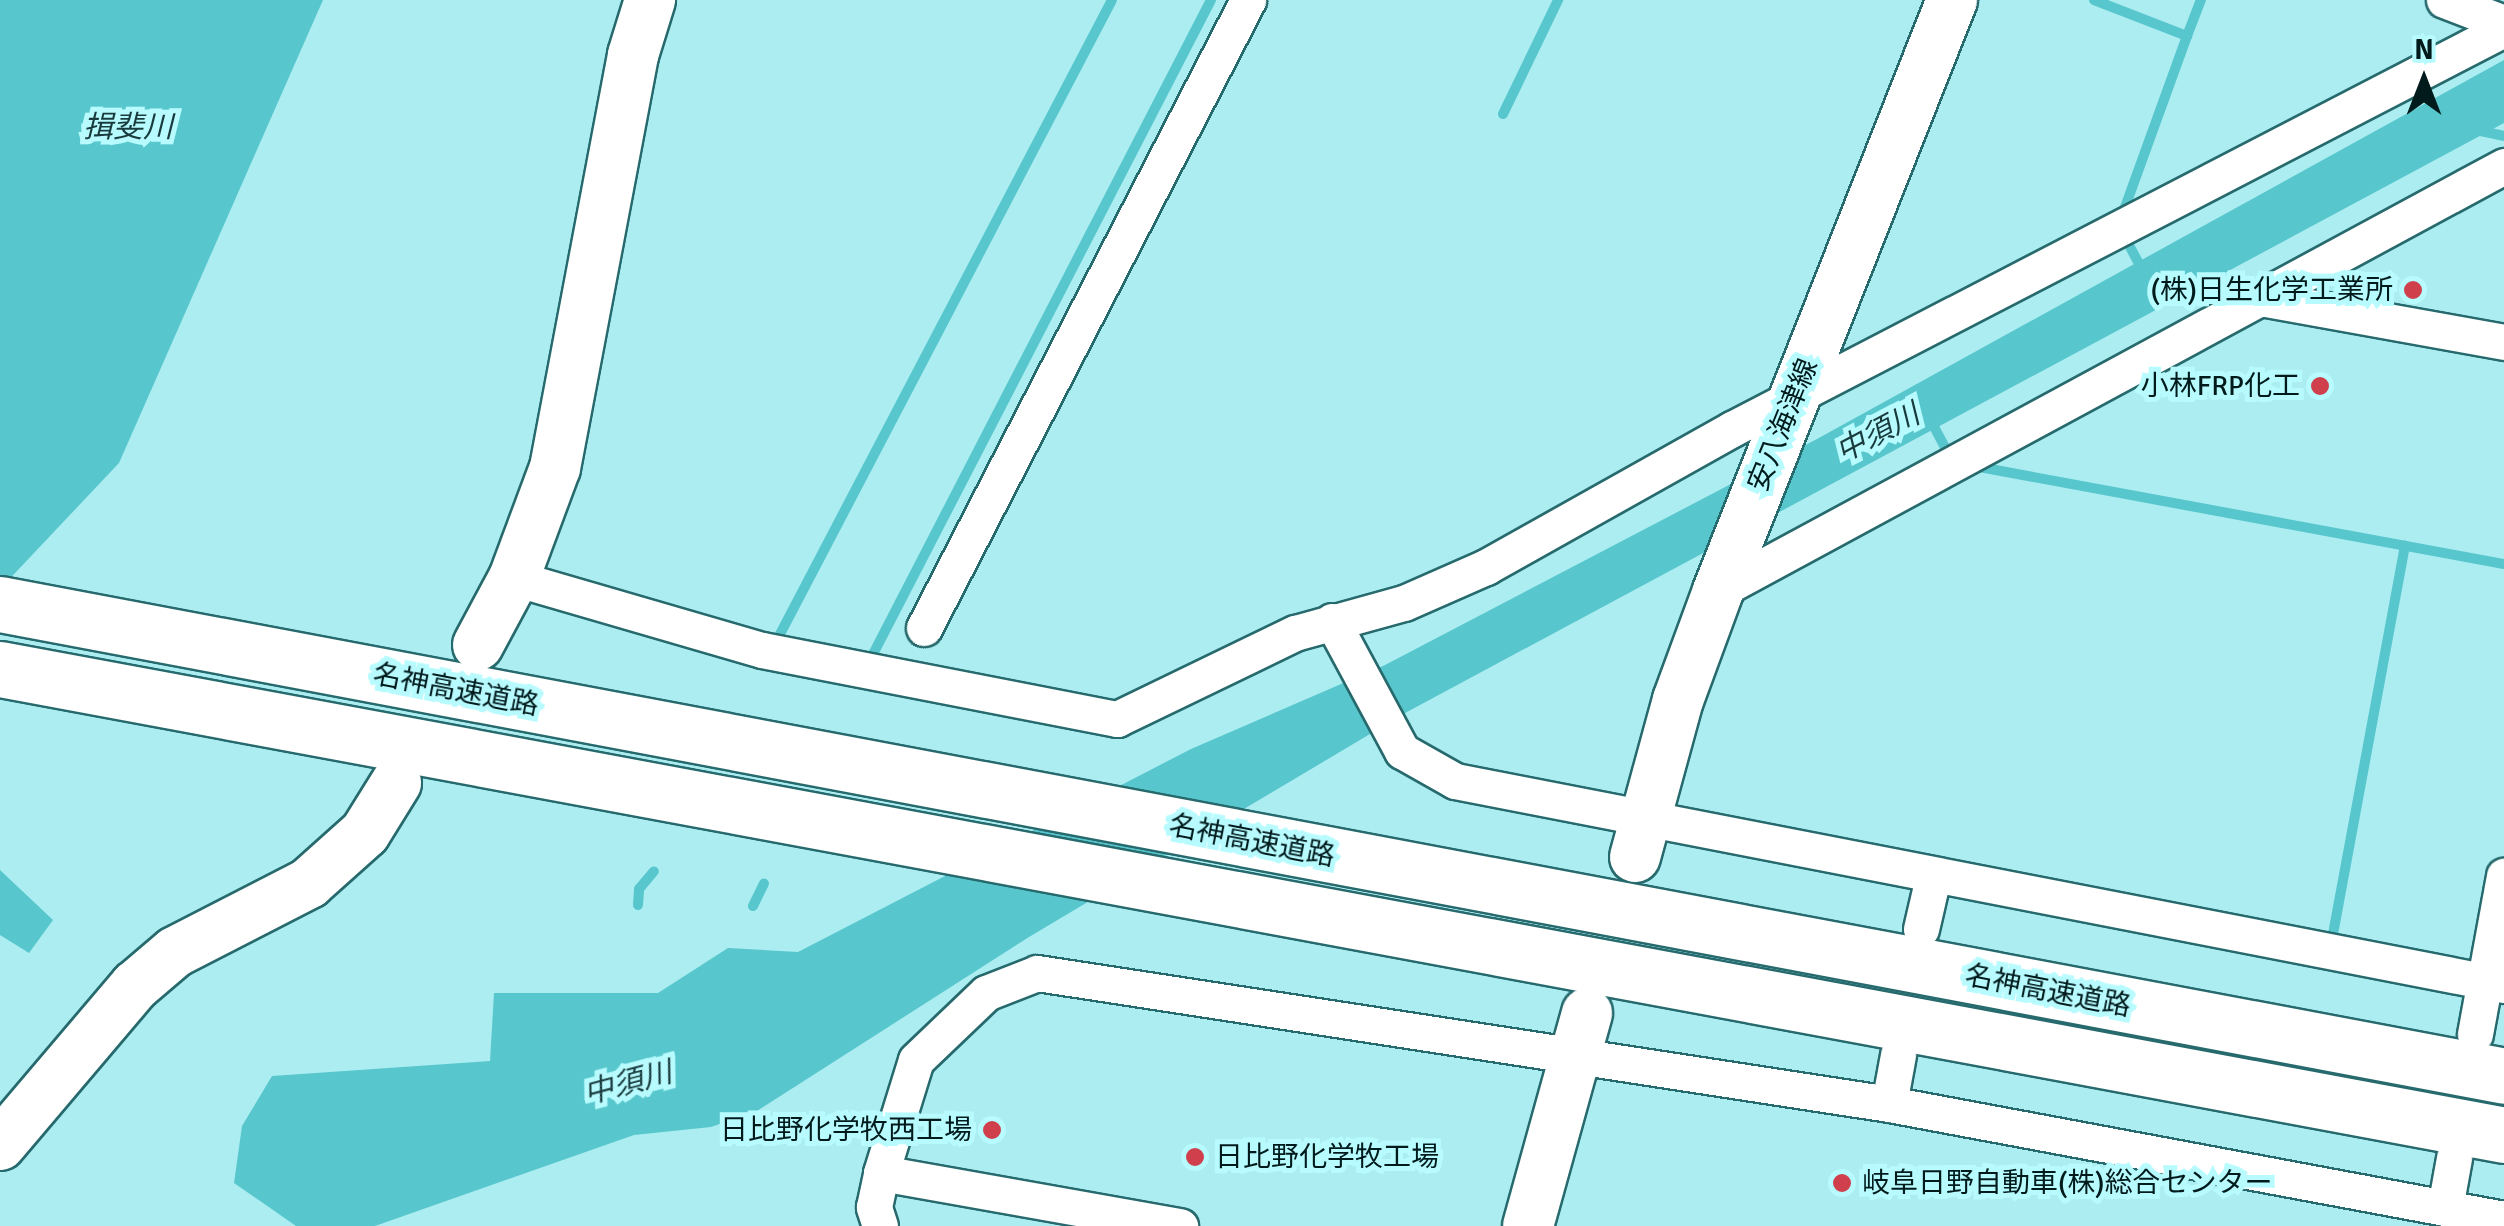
<!DOCTYPE html>
<html>
<head>
<meta charset="utf-8">
<style>
	body { margin:0 }
	#map { position:relative; width:2504px; height:1226px; overflow:hidden; background:#abedf1; font-family:Signika,"Noto Sans JP",sans-serif }
	div>[style] { position:absolute }
	.water>* { inset:0; background:#58c7cd }
	.stream>* { height:10px; margin:-5px; padding:0 5px; transform-origin:5px; border-radius:5px; background:#58c7cd }
	.roads { filter:drop-shadow(2px 0 #276a6d) drop-shadow(-2px 0 #276a6d) drop-shadow(0 2px #276a6d) drop-shadow(0 -2px #276a6d) }
	.street>* { height:35px; margin:-17.5px; padding:0 17.5px; transform-origin:17.5px; border-radius:17.5px; background:#fff }
	.secondary>* { height:50px; margin:-25px; padding:0 25px; transform-origin:25px; border-radius:25px; background:#fff }
	.highway>* { height:55px; margin:-27.5px; padding:0 27.5px; transform-origin:27.5px; border-radius:27.5px; background:#fff }
	.dots>* { width:28px; height:28px; translate:-50% -50%; box-sizing:border-box; border:5px solid #b8fbfe; border-radius:50% }
	span { translate:-50% -50%; white-space:nowrap; text-align:center; line-height:1.15; -webkit-text-stroke:10px #b8fbfe; paint-order:stroke }
	.poi-label { font-size:28px; color:#011b1d }
	.right { translate:-100% -50%; text-align:right }
	.left { translate:0 -50%; text-align:left }
	.street-label { font-size:28px; color:#011b1d }
	.water-label { font-size:30px; color:#193b3d; font-style:italic }
	.north { position:absolute; left:2374px; top:30px; width:100px; height:100px; -webkit-text-stroke:8px #b8fbfe; paint-order:stroke; rotate:0deg; font-size:28px; font-weight:700; line-height:40px; text-align:center; color:#011b1d }
	.north::after { content:''; display:block; margin:auto; width:35px; height:45px; background:#011b1d; clip-path:polygon(50% 0,100% 100%,50% 72%,0 100%) }
</style>
</head>
<body>
<div id="map">
	<div class="water">
		<i style="clip-path:polygon(0 0,323px 0,119px 463px,0 589px)"></i>
		<i style="clip-path:polygon(2504px 60px,2504px 123px,1407px 712px,1029px 937px,757px 1111px,711px 1127px,634px 1135px,375px 1226px,296px 1226px,234px 1183px,242px 1126px,272px 1076px,490px 1061px,494px 993px,658px 993px,728px 948px,798px 952px,1191px 749px,1385px 665px,1817px 439px)"></i>
		<i style="clip-path:polygon(0 870px,53px 920px,29px 953px,0 935px)"></i>
	</div>
	<div class="stream">
		<i style="left:2094px;top:0;width:100px;rotate:21.2deg"></i>
		<i style="left:2187px;top:36px;width:194px;rotate:109.9deg"></i>
		<i style="left:2187px;top:36px;width:39px;rotate:-69deg"></i>
		<i style="left:1503px;top:114px;width:127px;rotate:-64.2deg"></i>
		<i style="left:2476px;top:130px;width:29px;rotate:12deg"></i>
		<i style="left:2129px;top:245px;width:30px;rotate:62deg"></i>
		<i style="left:1930px;top:419px;width:43px;rotate:62.2deg"></i>
		<i style="left:1974px;top:466px;width:539px;rotate:10.48deg"></i>
		<i style="left:778px;top:638px;width:720px;rotate:-62.37deg"></i>
		<i style="left:870px;top:660px;width:743px;rotate:-62.68deg"></i>
		<i style="left:638px;top:905px;width:16px;rotate:-86deg"></i>
		<i style="left:639px;top:889px;width:23px;rotate:-50deg"></i>
		<i style="left:753px;top:906px;width:25px;rotate:-64deg"></i>
		<i style="left:2333px;top:934px;width:395px;rotate:-79.5deg"></i>
	</div>
	<div class="roads">
		<div class="street">
			<i style="left:2444px;top:0;width:64px;rotate:21deg"></i>
			<i style="left:2254px;top:297px;width:254px;rotate:10.2deg"></i>
			<i style="left:514px;top:578px;width:258px;rotate:16.2deg"></i>
			<i style="left:762px;top:650px;width:362px;rotate:11deg"></i>
			<i style="left:1117px;top:719px;width:198px;rotate:-25.8deg"></i>
			<i style="left:1295px;top:633px;width:113px;rotate:-15.4deg"></i>
			<i style="left:1404px;top:603px;width:90px;rotate:-23.7deg"></i>
			<i style="left:1486px;top:567px;width:282px;rotate:-29.3deg"></i>
			<i style="left:1732px;top:429px;width:869px;rotate:-27.39deg"></i>
			<i style="left:1718px;top:591px;width:894px;rotate:-28.4deg"></i>
			<i style="left:1332px;top:621px;width:148px;rotate:61.7deg"></i>
			<i style="left:1402px;top:751px;width:61px;rotate:29.5deg"></i>
			<i style="left:1455px;top:781px;width:1069px;rotate:11.01deg"></i>
			<i style="left:924px;top:628px;width:707px;rotate:-62.71deg"></i>
			<i style="left:1921px;top:929px;width:53px;rotate:-77deg"></i>
			<i style="left:2475px;top:1034px;width:161px;rotate:-79.6deg"></i>
			<i style="left:1889px;top:1104px;width:50px;rotate:-79.6deg"></i>
			<i style="left:881px;top:1173px;width:304px;rotate:10.1deg"></i>
			<i style="left:2445px;top:1208px;width:51px;rotate:-79.8deg"></i>
			<i style="left:880px;top:1226px;width:20px;rotate:-108deg"></i>
			<i style="left:874px;top:1207px;width:35px;rotate:-78deg"></i>
			<i style="left:881px;top:1173px;width:118px;rotate:-72.8deg"></i>
			<i style="left:916px;top:1060px;width:97px;rotate:-43.7deg"></i>
			<i style="left:986px;top:993px;width:55px;rotate:-21.4deg"></i>
			<i style="left:1037px;top:973px;width:862px;rotate:8.74deg"></i>
			<i style="left:1889px;top:1104px;width:626px;rotate:10.59deg"></i>
		</div>
		<div class="secondary">
			<i style="left:478px;top:645px;width:76px;rotate:-61.8deg"></i>
			<i style="left:514px;top:578px;width:117px;rotate:-69.6deg"></i>
			<i style="left:555px;top:468px;width:420px;rotate:-79.3deg"></i>
			<i style="left:633px;top:55px;width:58px;rotate:-72.8deg"></i>
			<i style="left:1635px;top:857px;width:163px;rotate:-74.7deg"></i>
			<i style="left:1678px;top:700px;width:116px;rotate:-69.8deg"></i>
			<i style="left:1718px;top:591px;width:636px;rotate:-68.4deg"></i>
			<i style="left:0;top:1145px;width:209px;rotate:-49.7deg"></i>
			<i style="left:135px;top:986px;width:52px;rotate:-40.4deg"></i>
			<i style="left:175px;top:952px;width:151px;rotate:-27.2deg"></i>
			<i style="left:309px;top:883px;width:75px;rotate:-41.8deg"></i>
			<i style="left:365px;top:833px;width:59px;rotate:-58.2deg"></i>
			<i style="left:1528px;top:1226px;width:221px;rotate:-74.5deg"></i>
		</div>
		<div class="highway">
			<i style="left:0;top:604px;width:2548px;rotate:10.67deg"></i>
			<i style="left:0;top:669px;width:2547px;rotate:10.54deg"></i>
		</div>
	</div>
	<div class="dots">
		<i style="left:2413px;top:290px;background:#d0404c"></i>
		<i style="left:2320px;top:386px;background:#d0404c"></i>
		<i style="left:992px;top:1130px;background:#d0404c"></i>
		<i style="left:1195px;top:1157px;background:#d0404c"></i>
		<i style="left:1842px;top:1183px;background:#d0404c"></i>
	</div>
	<div class="poi-label">
		<span class="right" style="left:2393px;top:290px">(株)日生化学工業所</span>
		<span class="right" style="left:2300px;top:386px">小林FRP化工</span>
		<span class="right" style="left:972px;top:1130px">日比野化学牧西工場</span>
		<span class="left" style="left:1215px;top:1157px">日比野化学牧工場</span>
		<span class="left" style="left:1862px;top:1183px">岐阜日野自動車(株)総合センター</span>
	</div>
	<div class="street-label">
		<span style="left:1783px;top:425px;rotate:-68deg">安八海津線</span>
		<span style="left:456px;top:690px;rotate:11deg">名神高速道路</span>
		<span style="left:1252px;top:841px;rotate:11deg">名神高速道路</span>
		<span style="left:2048px;top:991px;rotate:11deg">名神高速道路</span>
	</div>
	<div class="water-label">
		<span style="left:128px;top:128px">揖斐川</span>
		<span style="left:1878px;top:434px;rotate:-28deg">中須川</span>
		<span style="left:628px;top:1084px;rotate:-15deg">中須川</span>
	</div>
	<div class="north">N</div>
</div>
</body>
</html>
